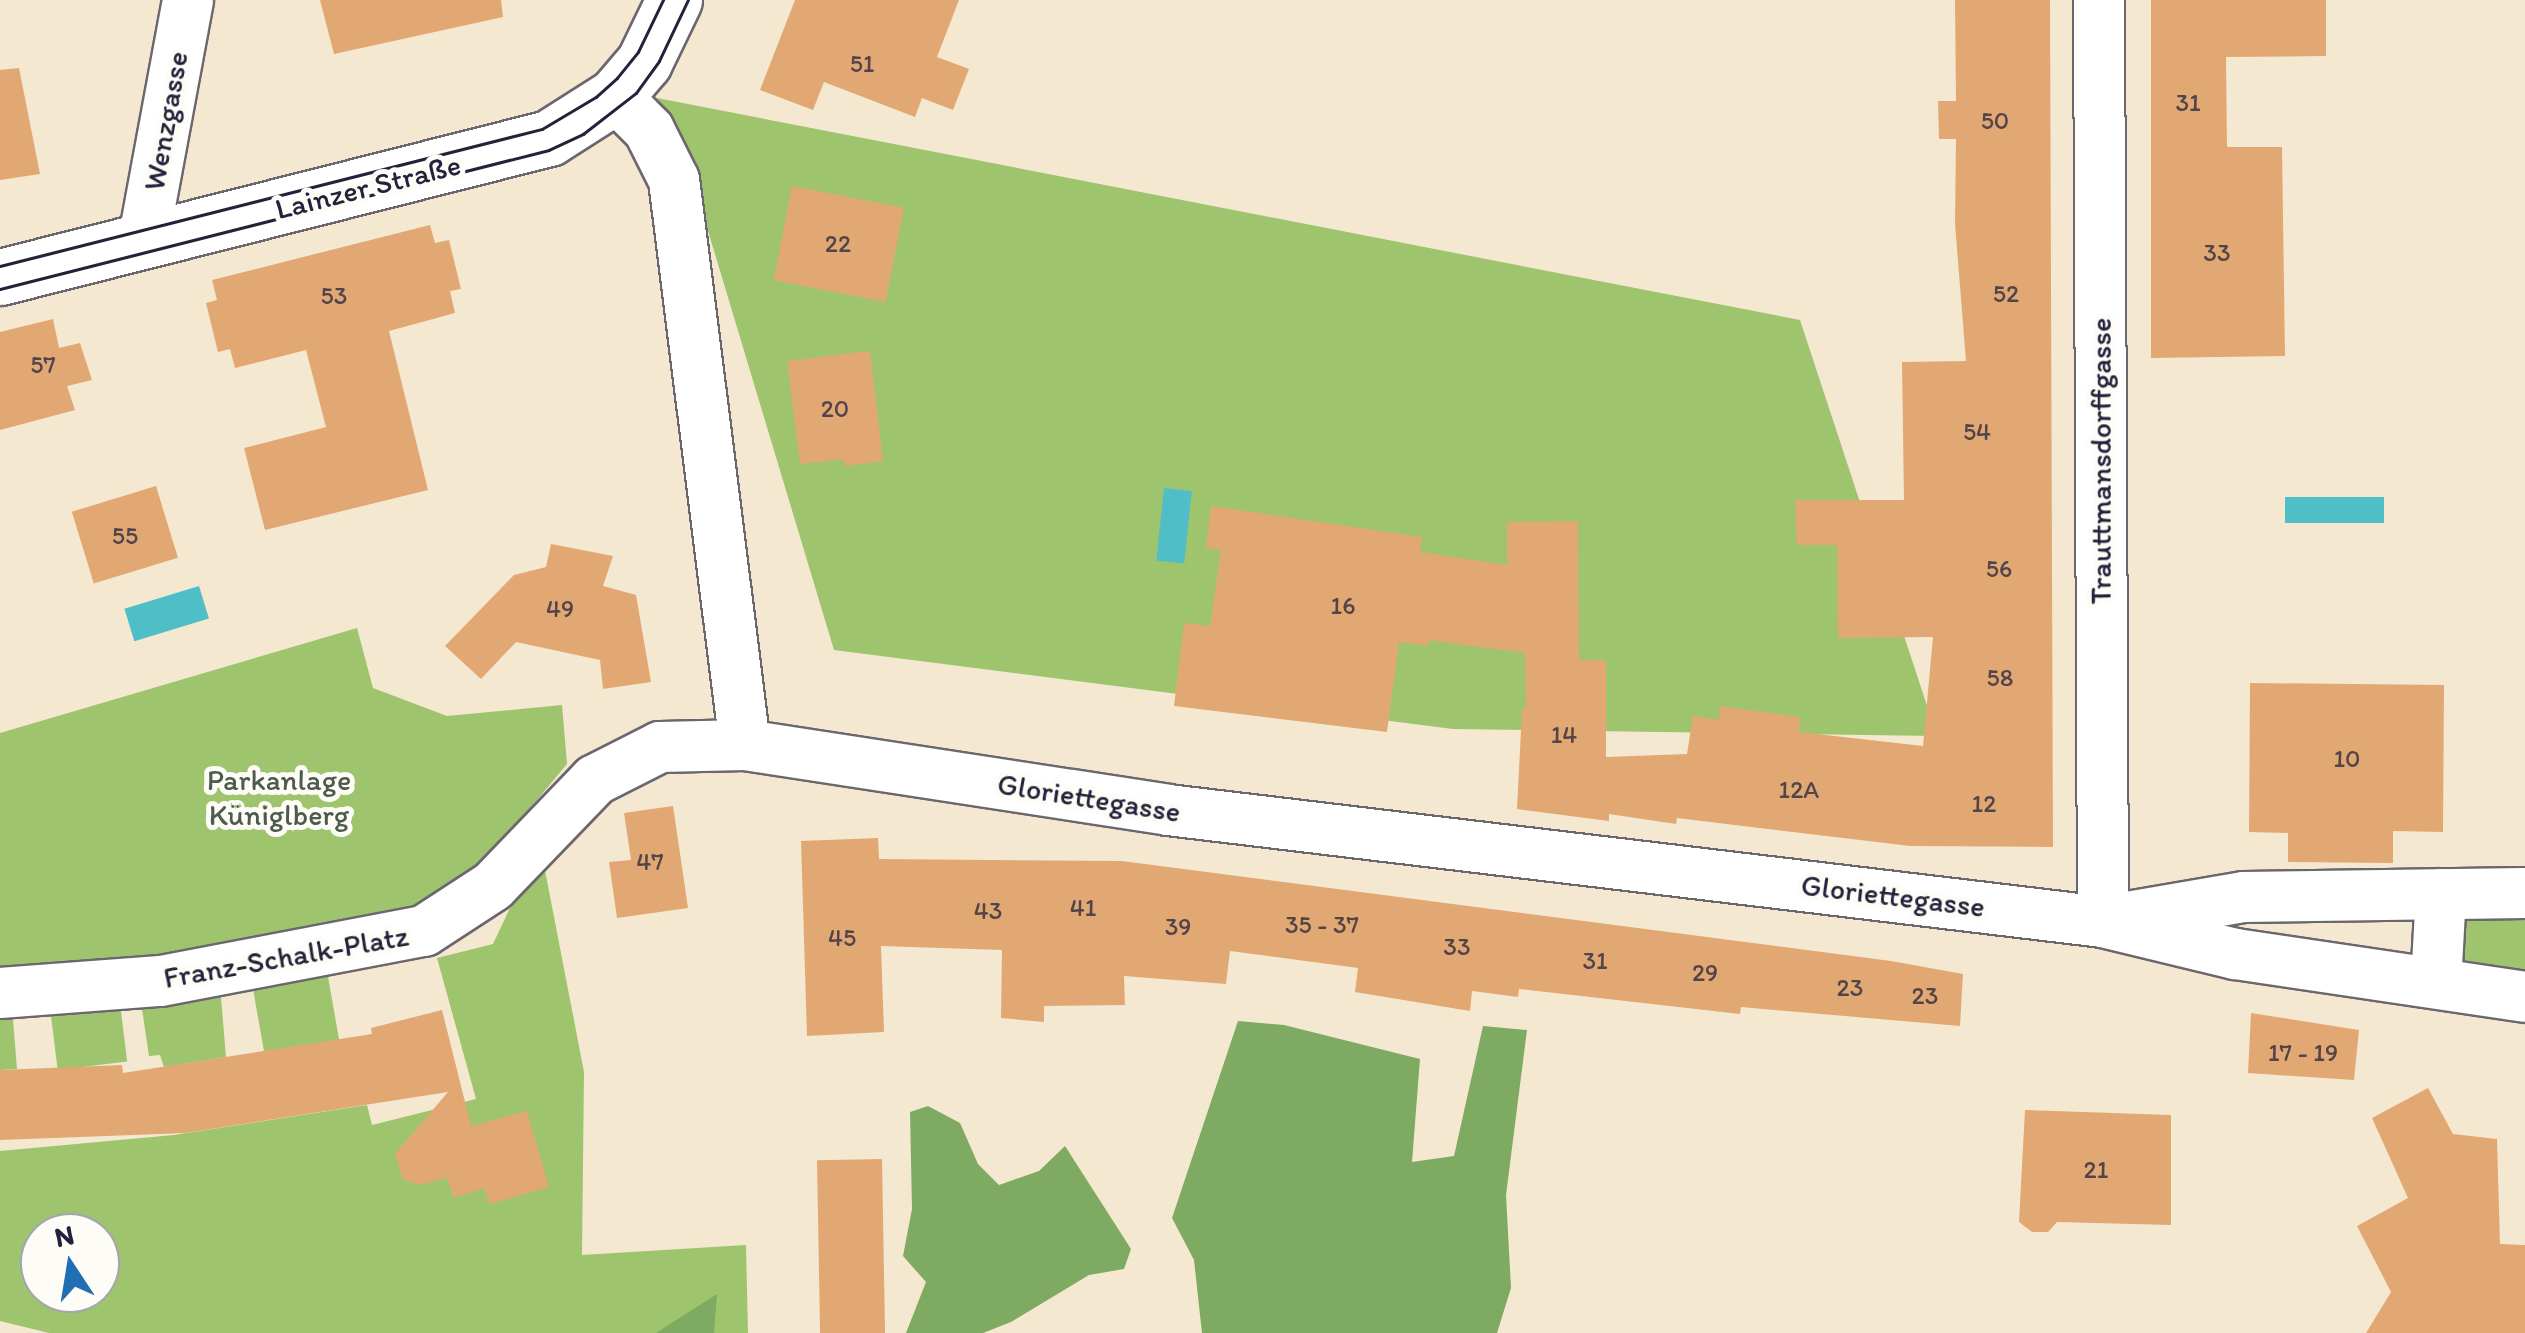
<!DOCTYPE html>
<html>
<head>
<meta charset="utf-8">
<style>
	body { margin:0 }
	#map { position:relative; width:2525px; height:1333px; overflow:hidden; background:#f4e8d0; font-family:Itim,sans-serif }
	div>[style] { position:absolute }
	.green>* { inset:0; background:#9ec46e; transform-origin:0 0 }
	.forest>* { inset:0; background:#7eaa61 }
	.water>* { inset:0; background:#50bec7; transform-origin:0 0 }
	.building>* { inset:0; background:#e2a874; transform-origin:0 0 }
	.roads { filter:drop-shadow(2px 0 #6c676f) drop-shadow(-2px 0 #6c676f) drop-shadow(0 2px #6c676f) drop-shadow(0 -2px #6c676f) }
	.street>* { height:50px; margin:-25px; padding:0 25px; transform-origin:25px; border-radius:25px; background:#fff }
	.secondary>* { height:55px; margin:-27.5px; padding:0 27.5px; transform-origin:27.5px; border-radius:27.5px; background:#fff }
	.tram>* { height:2.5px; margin:-1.25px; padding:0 1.25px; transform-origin:1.25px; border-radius:1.25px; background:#22223b }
	span { translate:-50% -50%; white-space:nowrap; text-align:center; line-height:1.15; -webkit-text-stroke:10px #fdfcf7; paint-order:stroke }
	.number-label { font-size:25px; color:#524449 }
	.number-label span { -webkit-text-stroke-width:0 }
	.street-label { font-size:30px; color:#22223b }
	.park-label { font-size:30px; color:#4d5b4d }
	.north { position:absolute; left:20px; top:1213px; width:100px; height:100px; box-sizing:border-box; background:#fdfcf7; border:2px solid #a5a5ac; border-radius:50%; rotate:348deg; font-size:28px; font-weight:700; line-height:40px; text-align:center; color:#22223b }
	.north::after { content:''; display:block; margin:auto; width:35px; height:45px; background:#1f6fb2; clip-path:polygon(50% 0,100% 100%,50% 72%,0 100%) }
</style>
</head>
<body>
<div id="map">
	<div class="green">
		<i style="clip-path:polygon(657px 98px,1800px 320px,1937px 736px,1453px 729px,834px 650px,693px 181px)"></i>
		<i style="clip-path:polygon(357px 628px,373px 688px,447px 716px,562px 705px,567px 764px,461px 891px,414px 912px,156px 964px,0 975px,0 733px)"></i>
		<i style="clip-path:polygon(evenodd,543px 860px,584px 1072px,582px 1255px,746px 1245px,748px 1333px,49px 1333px,0 1321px,0 1151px,174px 1135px,367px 1105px,372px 1125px,476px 1099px,437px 958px,493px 944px,509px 910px,543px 860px,40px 1233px,100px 1233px,100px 1293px,40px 1293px,40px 1233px)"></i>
		<i style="clip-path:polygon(2465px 912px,2525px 912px,2525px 974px,2463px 965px)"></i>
		<i style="left:324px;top:954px;width:88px;height:76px;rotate:80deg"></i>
		<i style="clip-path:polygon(219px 973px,226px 1057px,164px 1067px,160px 1055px,149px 1056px,138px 982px)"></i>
		<i style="left:118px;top:987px;width:75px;height:70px;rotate:83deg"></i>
		<i style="clip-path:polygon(0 995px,11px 995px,17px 1069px,0 1070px)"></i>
	</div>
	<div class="forest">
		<i style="clip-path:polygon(1238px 1021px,1284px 1025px,1420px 1059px,1412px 1162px,1454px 1156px,1483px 1026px,1527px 1030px,1506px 1195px,1511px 1288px,1497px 1333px,1202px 1333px,1194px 1260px,1172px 1218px)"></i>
		<i style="clip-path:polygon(928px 1106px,960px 1123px,978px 1164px,999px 1185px,1039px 1171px,1065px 1146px,1131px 1249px,1124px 1269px,1089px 1275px,1011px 1322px,983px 1333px,906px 1333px,926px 1282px,903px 1256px,912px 1209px,910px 1112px)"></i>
		<i style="clip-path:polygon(717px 1294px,714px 1333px,656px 1333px)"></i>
	</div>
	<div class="water">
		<i style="left:1164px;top:488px;width:28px;height:73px;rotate:6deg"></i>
		<i style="left:2384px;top:497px;width:26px;height:99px;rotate:90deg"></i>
		<i style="left:199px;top:586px;width:34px;height:78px;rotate:73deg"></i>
	</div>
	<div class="building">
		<i style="clip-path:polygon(320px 0,501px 0,503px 17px,334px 54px)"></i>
		<i style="clip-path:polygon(795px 0,959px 0,937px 57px,969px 69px,953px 110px,922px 98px,915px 117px,824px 82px,813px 110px,760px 90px)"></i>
		<i style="clip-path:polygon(1955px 0,2050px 0,2053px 847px,1910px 846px,1677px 818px,1676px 824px,1609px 814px,1609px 821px,1517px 809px,1522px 711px,1526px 705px,1525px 653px,1428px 640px,1428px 646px,1399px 642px,1387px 732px,1174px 706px,1184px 623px,1210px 626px,1221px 550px,1206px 548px,1211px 506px,1422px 537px,1420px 552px,1507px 565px,1507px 522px,1578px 521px,1579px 660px,1606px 660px,1606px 757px,1687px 754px,1693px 716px,1719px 720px,1720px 706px,1800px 717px,1799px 732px,1923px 746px,1933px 637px,1838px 638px,1837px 545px,1797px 545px,1795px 500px,1904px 500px,1902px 362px,1966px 361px,1955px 224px,1956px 139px,1939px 139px,1938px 101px,1956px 101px)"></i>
		<i style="clip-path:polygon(2151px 0,2326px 0,2326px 56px,2226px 57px,2227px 147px,2282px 147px,2285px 356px,2151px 358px)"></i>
		<i style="clip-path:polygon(19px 68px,40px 174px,0 180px,0 70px)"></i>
		<i style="left:792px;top:186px;width:114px;height:96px;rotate:11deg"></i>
		<i style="clip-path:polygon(430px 225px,435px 243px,449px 240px,461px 289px,450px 291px,455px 313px,389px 331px,428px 490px,265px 530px,244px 448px,326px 427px,306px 350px,235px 368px,230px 349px,218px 352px,206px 303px,217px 300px,212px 280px)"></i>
		<i style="clip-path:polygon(53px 319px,59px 348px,80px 343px,92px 380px,67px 386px,75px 410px,0 430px,0 332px)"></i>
		<i style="clip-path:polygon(870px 351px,883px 461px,845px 466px,844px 459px,800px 464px,787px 361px)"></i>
		<i style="left:156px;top:486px;width:75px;height:88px;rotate:73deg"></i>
		<i style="clip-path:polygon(551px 544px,613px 556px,603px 586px,636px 595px,651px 682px,603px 689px,600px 660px,516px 642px,481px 679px,445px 646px,514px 575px,546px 567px)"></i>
		<i style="clip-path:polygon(2250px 683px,2444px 685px,2443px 832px,2393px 831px,2393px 863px,2288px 862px,2288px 833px,2249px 832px)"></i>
		<i style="clip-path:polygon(673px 806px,688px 908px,617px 918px,609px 862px,631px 860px,624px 813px)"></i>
		<i style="clip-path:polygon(878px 838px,879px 859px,1122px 861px,1891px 961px,1963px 974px,1960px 1026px,1741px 1007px,1740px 1014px,1519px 989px,1518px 997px,1472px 991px,1470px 1011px,1355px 992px,1358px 968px,1230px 951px,1226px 984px,1124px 976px,1125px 1005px,1044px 1006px,1044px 1022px,1001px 1018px,1002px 950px,881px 946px,884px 1032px,807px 1036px,801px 841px)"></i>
		<i style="clip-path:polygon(442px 1010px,471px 1126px,527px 1111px,549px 1187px,490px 1204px,484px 1188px,454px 1198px,447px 1178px,419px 1185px,402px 1178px,395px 1154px,448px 1092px,186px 1133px,0 1140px,0 1070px,122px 1065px,123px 1073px,372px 1034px,371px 1028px)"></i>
		<i style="clip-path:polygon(2251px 1013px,2359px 1030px,2354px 1080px,2248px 1073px)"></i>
		<i style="clip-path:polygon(2428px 1088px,2453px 1134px,2497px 1139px,2500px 1244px,2525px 1245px,2525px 1333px,2366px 1333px,2391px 1292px,2357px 1226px,2408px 1198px,2372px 1118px)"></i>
		<i style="clip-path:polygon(2025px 1110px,2171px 1115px,2171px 1225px,2057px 1222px,2048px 1232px,2032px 1232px,2019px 1222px)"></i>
		<i style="left:882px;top:1159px;width:174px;height:65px;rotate:89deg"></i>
	</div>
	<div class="roads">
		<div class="street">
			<i style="left:2099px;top:0;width:922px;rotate:89.75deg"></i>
			<i style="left:615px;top:96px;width:48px;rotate:45deg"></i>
			<i style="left:649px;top:130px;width:56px;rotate:63.4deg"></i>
			<i style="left:674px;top:180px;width:569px;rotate:82.84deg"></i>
			<i style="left:143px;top:243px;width:247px;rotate:-79.5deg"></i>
			<i style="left:2122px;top:918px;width:124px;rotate:-9.8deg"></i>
			<i style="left:2244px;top:897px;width:281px;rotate:-0.8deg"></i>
			<i style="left:2436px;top:983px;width:89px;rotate:-86.8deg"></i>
			<i style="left:0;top:993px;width:161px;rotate:-4.3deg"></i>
			<i style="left:161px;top:981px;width:268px;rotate:-10.8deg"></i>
			<i style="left:424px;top:931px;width:82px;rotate:-33.1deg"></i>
			<i style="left:493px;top:886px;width:147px;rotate:-46.1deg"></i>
			<i style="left:595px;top:780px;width:73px;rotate:-26.9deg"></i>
			<i style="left:660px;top:747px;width:85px;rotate:-1.3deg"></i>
			<i style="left:745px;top:745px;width:428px;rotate:8.7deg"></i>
			<i style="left:1168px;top:810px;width:942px;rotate:6.83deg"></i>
			<i style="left:2103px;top:922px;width:136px;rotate:13.6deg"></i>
			<i style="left:2235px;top:954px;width:293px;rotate:8.4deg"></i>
		</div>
		<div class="secondary">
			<i style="left:0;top:277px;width:566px;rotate:-14.21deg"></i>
			<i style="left:549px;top:138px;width:78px;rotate:-32.5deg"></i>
			<i style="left:615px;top:96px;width:45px;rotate:-49.5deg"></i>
			<i style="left:644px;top:62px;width:69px;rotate:-64.2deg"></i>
		</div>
	</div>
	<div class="tram">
		<i style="left:0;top:266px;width:559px;rotate:-14.19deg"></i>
		<i style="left:542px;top:129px;width:63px;rotate:-30.7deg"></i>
		<i style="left:596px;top:97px;width:28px;rotate:-42deg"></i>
		<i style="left:617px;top:78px;width:33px;rotate:-51deg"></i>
		<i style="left:638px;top:52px;width:58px;rotate:-64.3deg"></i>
		<i style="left:0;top:289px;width:566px;rotate:-14.21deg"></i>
		<i style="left:549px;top:150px;width:38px;rotate:-25deg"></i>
		<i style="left:583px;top:134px;width:67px;rotate:-37.7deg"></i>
		<i style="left:636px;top:93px;width:39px;rotate:-54deg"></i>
		<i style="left:659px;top:61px;width:68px;rotate:-64.6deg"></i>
	</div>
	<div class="number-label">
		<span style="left:862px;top:63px">51</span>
		<span style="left:2188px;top:102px">31</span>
		<span style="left:1995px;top:120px">50</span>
		<span style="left:838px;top:243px">22</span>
		<span style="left:2217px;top:252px">33</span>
		<span style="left:2006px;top:293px">52</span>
		<span style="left:334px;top:295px">53</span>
		<span style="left:43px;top:364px">57</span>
		<span style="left:835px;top:408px">20</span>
		<span style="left:1977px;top:431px">54</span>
		<span style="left:125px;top:535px">55</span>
		<span style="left:1999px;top:568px">56</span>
		<span style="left:1343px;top:605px">16</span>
		<span style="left:560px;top:608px">49</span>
		<span style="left:2000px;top:677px">58</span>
		<span style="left:1564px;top:734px">14</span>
		<span style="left:2347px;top:758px">10</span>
		<span style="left:1799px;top:789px">12A</span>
		<span style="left:1984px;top:803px">12</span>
		<span style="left:650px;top:861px">47</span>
		<span style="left:1083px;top:907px">41</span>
		<span style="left:988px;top:910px">43</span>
		<span style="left:1322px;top:924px">35 - 37</span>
		<span style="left:1178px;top:926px">39</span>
		<span style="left:842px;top:937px">45</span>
		<span style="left:1457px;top:946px">33</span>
		<span style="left:1595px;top:960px">31</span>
		<span style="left:1705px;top:972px">29</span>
		<span style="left:1850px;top:987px">23</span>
		<span style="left:1925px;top:995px">23</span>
		<span style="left:2303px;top:1052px">17 - 19</span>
		<span style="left:2096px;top:1169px">21</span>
	</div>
	<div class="street-label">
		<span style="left:166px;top:121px;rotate:-80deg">Wenzgasse</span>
		<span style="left:368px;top:187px;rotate:-14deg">Lainzer Straße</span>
		<span style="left:2101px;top:461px;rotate:-90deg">Trauttmansdorffgasse</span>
		<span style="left:1089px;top:798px;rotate:9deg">Gloriettegasse</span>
		<span style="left:1893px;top:896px;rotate:7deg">Gloriettegasse</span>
		<span style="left:286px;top:957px;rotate:-10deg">Franz-Schalk-Platz</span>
	</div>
	<div class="park-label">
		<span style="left:279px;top:797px">Parkanlage<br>Küniglberg</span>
	</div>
	<div class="north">N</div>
</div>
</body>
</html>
